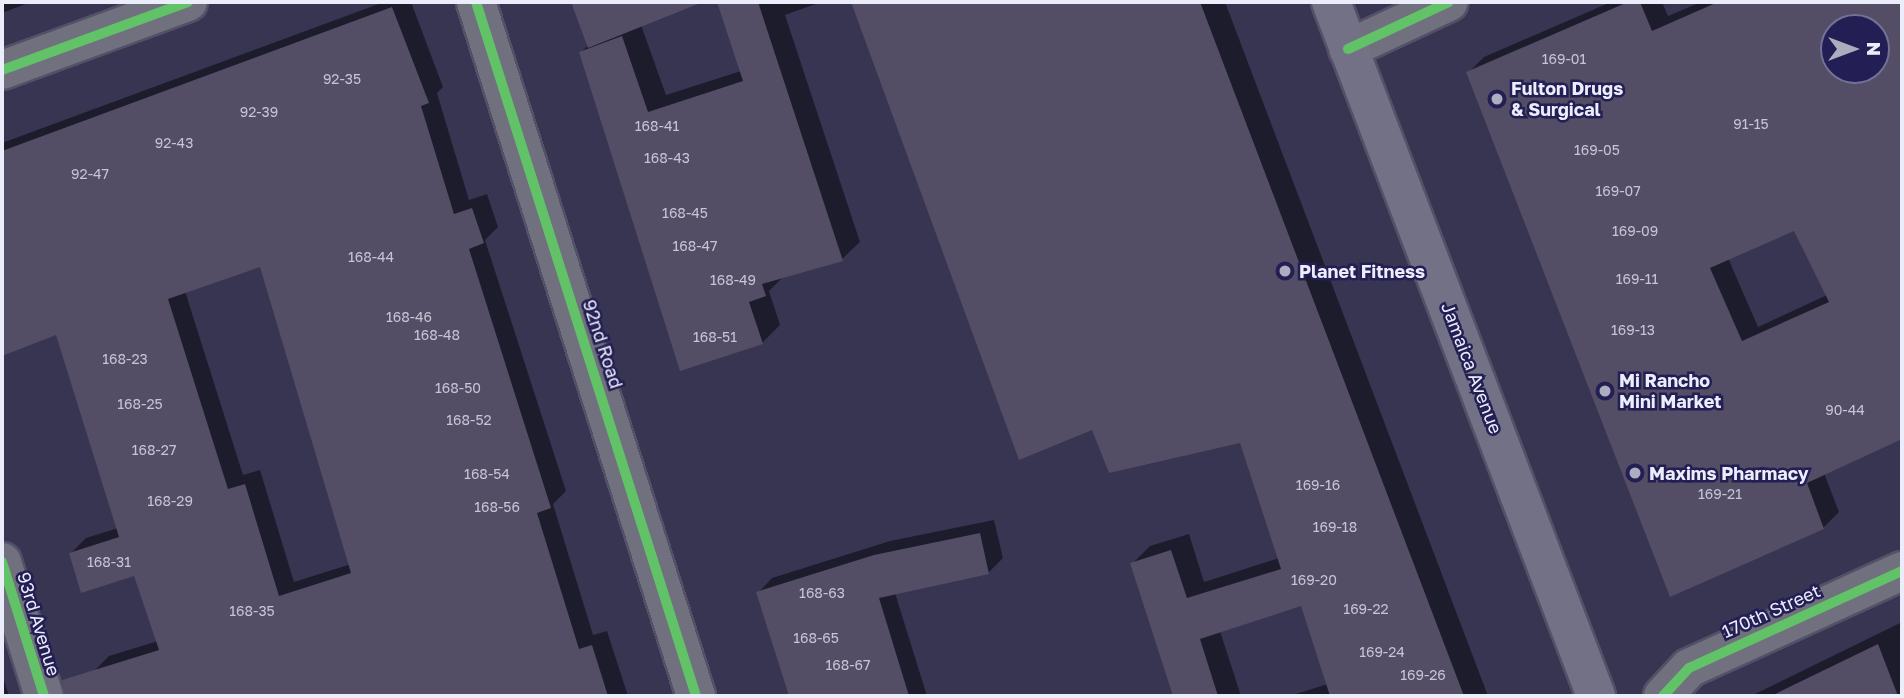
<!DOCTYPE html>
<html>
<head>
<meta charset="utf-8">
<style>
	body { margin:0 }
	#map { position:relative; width:1904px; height:698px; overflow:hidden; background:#383553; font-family:"Golos Text",sans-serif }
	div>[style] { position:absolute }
	.shadow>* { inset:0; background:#0007 }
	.building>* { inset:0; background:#534d65 }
	.roads { filter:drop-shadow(2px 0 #535168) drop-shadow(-2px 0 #535168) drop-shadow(0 2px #535168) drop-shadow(0 -2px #535168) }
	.minor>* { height:38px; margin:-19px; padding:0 19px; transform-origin:19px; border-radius:19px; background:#70707e }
	.major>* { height:38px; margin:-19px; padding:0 19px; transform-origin:19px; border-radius:19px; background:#737186 }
	.cycleway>* { height:10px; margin:-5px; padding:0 5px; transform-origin:5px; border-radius:5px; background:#61c268 }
	.dots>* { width:19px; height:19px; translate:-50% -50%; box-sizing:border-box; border:4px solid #231e54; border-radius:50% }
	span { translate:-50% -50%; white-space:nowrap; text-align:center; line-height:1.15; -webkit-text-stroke:5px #231e54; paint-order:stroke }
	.number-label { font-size:14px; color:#c6c5d6 }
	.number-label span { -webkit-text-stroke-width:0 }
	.poi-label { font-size:18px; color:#ecedfb; font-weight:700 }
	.left { translate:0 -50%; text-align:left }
	.street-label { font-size:18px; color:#ecedfb }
	.frame { position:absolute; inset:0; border:4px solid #ecedfb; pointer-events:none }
	.north { position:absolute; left:1820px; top:14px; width:70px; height:70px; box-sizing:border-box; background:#231e54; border:2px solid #737197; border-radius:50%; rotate:90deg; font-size:19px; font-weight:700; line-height:28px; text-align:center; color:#ecedfb }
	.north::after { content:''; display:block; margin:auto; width:24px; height:32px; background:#adadc0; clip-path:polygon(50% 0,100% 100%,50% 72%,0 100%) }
</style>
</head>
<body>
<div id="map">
	<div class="shadow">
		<i style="clip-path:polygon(2px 2px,31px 2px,2px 13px)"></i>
		<i style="clip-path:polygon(evenodd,384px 2px,411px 2px,443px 87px,437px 93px,469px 200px,487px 194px,498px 227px,485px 240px,566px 491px,553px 504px,593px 635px,607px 631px,628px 696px,101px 696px,94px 671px,109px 656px,158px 641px,136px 573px,71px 553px,86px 538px,118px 528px,57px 333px,2px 354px,2px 143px,384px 2px,261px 265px,351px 564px,294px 582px,260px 470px,243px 475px,185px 291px,261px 265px)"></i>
		<i style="clip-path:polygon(573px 2px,700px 2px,641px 25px,666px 95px,741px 71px,719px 2px,821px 2px,785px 15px,860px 242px,842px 259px,783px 277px,769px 291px,780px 325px,762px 343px,581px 52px,589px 45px)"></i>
		<i style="clip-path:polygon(853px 2px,1225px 2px,1488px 696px,1289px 696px,1328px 684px,1302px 604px,1220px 631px,1241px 696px,1175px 696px,1132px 564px,1150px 546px,1189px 534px,1204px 582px,1279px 558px,1241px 441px,1093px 428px,1020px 458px)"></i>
		<i style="clip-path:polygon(evenodd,1611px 2px,1662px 2px,1668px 16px,1701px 2px,1902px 2px,1902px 437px,1824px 473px,1839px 512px,1823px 528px,1468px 73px,1484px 57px,1611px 2px,1834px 28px,1876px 28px,1876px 70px,1834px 70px,1834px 28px,1611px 2px,1795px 229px,1827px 295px,1758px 327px,1728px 258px,1795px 229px)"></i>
		<i style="clip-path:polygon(994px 520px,1003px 558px,988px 573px,895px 593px,927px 696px,791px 696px,758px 593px,772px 578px,890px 541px)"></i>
		<i style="clip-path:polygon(1900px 623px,1901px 696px,1751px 696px)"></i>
		<i style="clip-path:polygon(2px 674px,9px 696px,2px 696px)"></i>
	</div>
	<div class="building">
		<i style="clip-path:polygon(571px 2px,697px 2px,698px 4px,588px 48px)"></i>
		<i style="clip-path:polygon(717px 2px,758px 2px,843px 261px,762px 284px,766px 296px,749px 302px,763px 344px,680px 371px,579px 52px,622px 36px,648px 112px,743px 81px)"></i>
		<i style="clip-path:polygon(851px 2px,1200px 2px,1464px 696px,1330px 696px,1301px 606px,1200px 639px,1218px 696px,1173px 696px,1130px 563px,1171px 550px,1187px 598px,1281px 569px,1240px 443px,1109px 473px,1092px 430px,1019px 460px)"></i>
		<i style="clip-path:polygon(evenodd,1628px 2px,1640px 2px,1652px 31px,1718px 2px,1902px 2px,1902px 439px,1807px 483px,1824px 529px,1670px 597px,1466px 72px,1628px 2px,1834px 28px,1876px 28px,1876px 70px,1834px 70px,1834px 28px,1628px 2px,1794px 231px,1829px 302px,1742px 341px,1710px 268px,1794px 231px)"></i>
		<i style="clip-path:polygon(evenodd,392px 7px,429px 103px,421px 106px,454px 214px,472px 208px,484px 243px,469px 249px,551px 508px,537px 513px,579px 649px,592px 645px,608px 696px,65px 696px,62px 680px,159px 650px,134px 576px,81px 593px,69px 553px,119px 537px,56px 335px,2px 356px,2px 151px,392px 7px,260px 267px,351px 573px,279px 596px,245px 484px,228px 489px,168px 299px,260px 267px)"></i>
		<i style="clip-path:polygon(980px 533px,989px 574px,879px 598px,909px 696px,789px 696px,756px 592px,874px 555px)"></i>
		<i style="clip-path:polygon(1878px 644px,1898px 696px,1771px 696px)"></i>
	</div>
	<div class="roads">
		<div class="minor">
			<i style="left:476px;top:2px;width:728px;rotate:72.41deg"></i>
			<i style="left:1348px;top:49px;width:111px;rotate:-25deg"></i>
			<i style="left:2px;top:70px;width:198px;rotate:-20.1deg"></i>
			<i style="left:2px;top:562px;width:140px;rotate:72.6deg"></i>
			<i style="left:1663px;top:696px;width:38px;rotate:-47deg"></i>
			<i style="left:1689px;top:668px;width:234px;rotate:-24.5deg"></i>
		</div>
		<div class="major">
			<i style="left:1331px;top:2px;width:743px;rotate:69.1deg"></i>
		</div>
	</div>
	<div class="cycleway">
		<i style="left:476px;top:2px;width:728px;rotate:72.41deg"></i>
		<i style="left:1348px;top:49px;width:111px;rotate:-25deg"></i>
		<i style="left:2px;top:70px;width:198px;rotate:-20.1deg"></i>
		<i style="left:2px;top:562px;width:140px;rotate:72.6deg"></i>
		<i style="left:1663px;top:696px;width:38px;rotate:-47deg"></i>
		<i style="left:1689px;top:668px;width:234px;rotate:-24.5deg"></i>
	</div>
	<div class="dots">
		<i style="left:1497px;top:99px;background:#adadc0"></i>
		<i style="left:1285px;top:271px;background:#adadc0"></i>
		<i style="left:1605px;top:391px;background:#adadc0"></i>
		<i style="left:1635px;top:473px;background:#adadc0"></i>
	</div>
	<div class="number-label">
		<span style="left:1564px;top:59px">169-01</span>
		<span style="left:342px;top:79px">92-35</span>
		<span style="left:259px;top:112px">92-39</span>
		<span style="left:1751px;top:124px">91-15</span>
		<span style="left:657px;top:126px">168-41</span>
		<span style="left:174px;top:143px">92-43</span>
		<span style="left:1597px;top:150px">169-05</span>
		<span style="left:667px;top:158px">168-43</span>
		<span style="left:90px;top:174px">92-47</span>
		<span style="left:1618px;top:191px">169-07</span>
		<span style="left:685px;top:213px">168-45</span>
		<span style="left:1635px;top:231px">169-09</span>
		<span style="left:695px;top:246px">168-47</span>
		<span style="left:371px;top:257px">168-44</span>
		<span style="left:1637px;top:279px">169-11</span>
		<span style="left:733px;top:280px">168-49</span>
		<span style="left:409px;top:317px">168-46</span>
		<span style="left:1633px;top:330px">169-13</span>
		<span style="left:437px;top:335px">168-48</span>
		<span style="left:715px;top:337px">168-51</span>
		<span style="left:125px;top:359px">168-23</span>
		<span style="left:458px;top:388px">168-50</span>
		<span style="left:140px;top:404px">168-25</span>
		<span style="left:1845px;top:410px">90-44</span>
		<span style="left:469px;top:420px">168-52</span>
		<span style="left:154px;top:450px">168-27</span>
		<span style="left:487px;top:474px">168-54</span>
		<span style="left:1318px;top:485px">169-16</span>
		<span style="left:1720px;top:494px">169-21</span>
		<span style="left:170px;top:501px">168-29</span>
		<span style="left:497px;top:507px">168-56</span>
		<span style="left:1335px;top:527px">169-18</span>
		<span style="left:109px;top:562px">168-31</span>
		<span style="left:1314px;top:580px">169-20</span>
		<span style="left:822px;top:593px">168-63</span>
		<span style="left:1366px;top:609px">169-22</span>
		<span style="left:252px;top:611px">168-35</span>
		<span style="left:816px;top:638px">168-65</span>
		<span style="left:1382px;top:652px">169-24</span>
		<span style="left:848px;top:665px">168-67</span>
		<span style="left:1423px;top:675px">169-26</span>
	</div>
	<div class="poi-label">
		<span class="left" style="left:1511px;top:99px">Fulton Drugs<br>&amp; Surgical</span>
		<span class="left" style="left:1299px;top:271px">Planet Fitness</span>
		<span class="left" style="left:1619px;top:391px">Mi Rancho<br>Mini Market</span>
		<span class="left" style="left:1649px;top:473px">Maxims Pharmacy</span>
	</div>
	<div class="street-label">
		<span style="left:603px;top:344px;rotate:72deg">92nd Road</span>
		<span style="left:1472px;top:368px;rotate:69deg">Jamaica Avenue</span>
		<span style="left:1771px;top:611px;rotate:-24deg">170th Street</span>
		<span style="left:39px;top:624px;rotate:73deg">93rd Avenue</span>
	</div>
	<div class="frame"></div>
	<div class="north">N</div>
</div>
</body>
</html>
